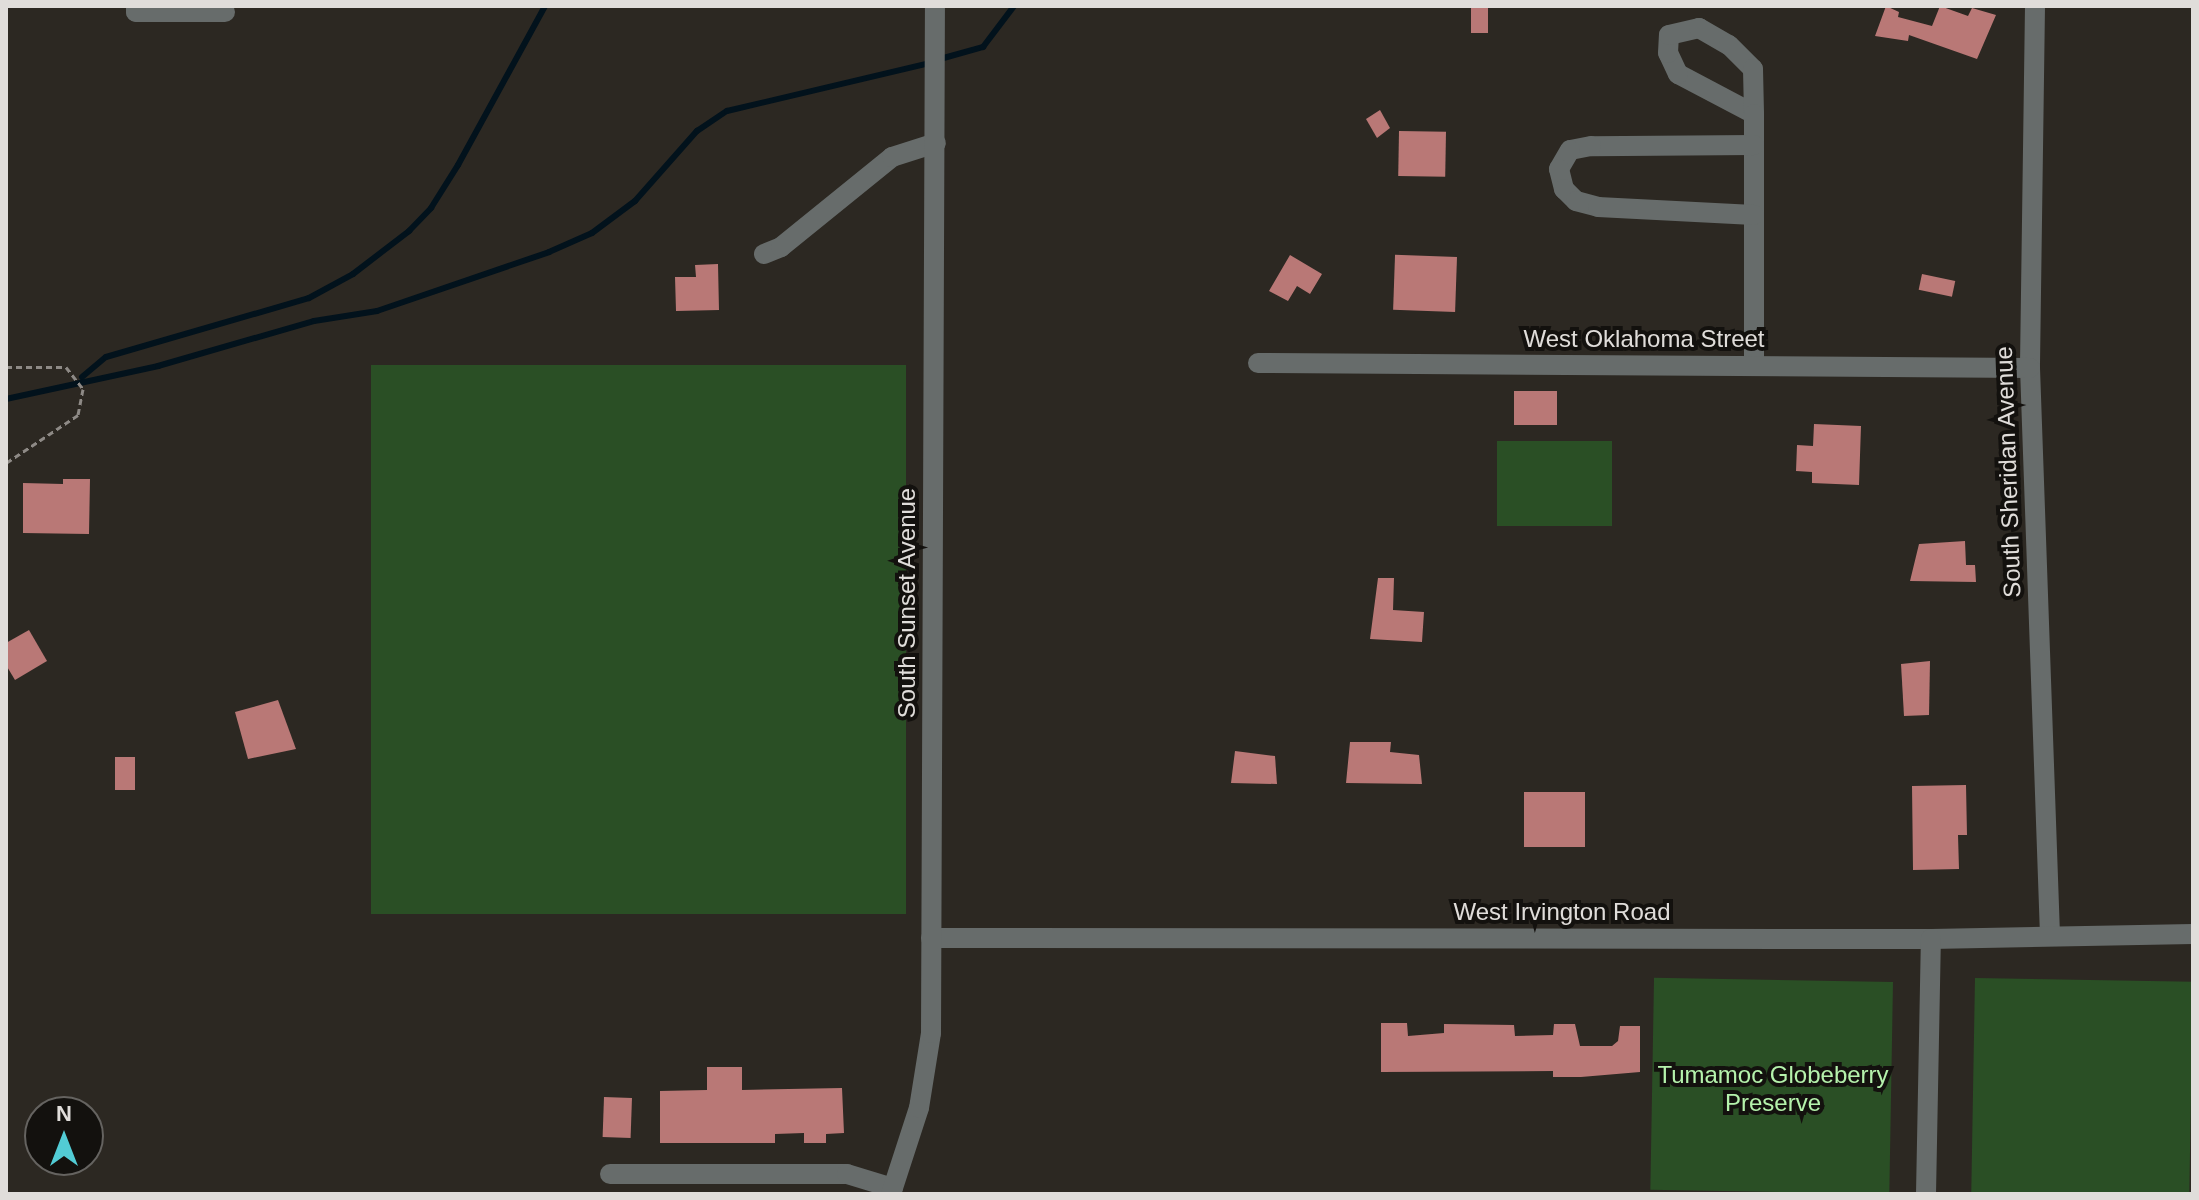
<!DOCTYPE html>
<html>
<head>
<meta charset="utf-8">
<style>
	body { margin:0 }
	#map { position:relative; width:2199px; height:1200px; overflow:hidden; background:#2c2822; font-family:Arial,sans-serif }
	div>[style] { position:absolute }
	.green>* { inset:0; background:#2a4f25; transform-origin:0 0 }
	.stream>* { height:6px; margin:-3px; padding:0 3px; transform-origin:3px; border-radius:3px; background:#02121c }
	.building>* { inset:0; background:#b97876; transform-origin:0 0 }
	.path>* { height:3px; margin-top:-1.5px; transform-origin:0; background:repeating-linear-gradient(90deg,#8e8a86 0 6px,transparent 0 10px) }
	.minor>* { height:20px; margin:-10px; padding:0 10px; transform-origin:10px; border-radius:10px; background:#676c6b }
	span { translate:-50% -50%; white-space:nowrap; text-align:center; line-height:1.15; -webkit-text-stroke:8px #13110e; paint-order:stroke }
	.street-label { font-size:24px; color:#e0ddda }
	.park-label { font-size:24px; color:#b5f2ac }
	.frame { position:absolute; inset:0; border:8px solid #e0ddda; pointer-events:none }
	.north { position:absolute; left:24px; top:1096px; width:80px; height:80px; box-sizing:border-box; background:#13110e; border:2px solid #656360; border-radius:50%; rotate:0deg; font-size:22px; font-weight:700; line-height:32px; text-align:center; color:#e0ddda }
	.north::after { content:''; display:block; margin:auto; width:28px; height:36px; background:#52ccd5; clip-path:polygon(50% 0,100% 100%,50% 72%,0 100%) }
</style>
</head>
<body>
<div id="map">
	<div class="green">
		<i style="left:906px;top:365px;width:549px;height:535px;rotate:90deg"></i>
		<i style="left:1497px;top:441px;width:115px;height:85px"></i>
		<i style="left:1975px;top:978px;width:218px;height:216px;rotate:1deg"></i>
		<i style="left:1893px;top:982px;width:212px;height:239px;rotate:91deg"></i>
	</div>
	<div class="stream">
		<i style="left:940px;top:59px;width:45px;rotate:-15.6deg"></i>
		<i style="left:983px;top:47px;width:51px;rotate:-52.9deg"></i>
		<i style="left:82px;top:377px;width:31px;rotate:-40deg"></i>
		<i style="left:106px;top:357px;width:211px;rotate:-16.2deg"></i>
		<i style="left:309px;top:298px;width:50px;rotate:-28.6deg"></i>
		<i style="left:353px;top:274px;width:71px;rotate:-37.5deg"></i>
		<i style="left:409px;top:231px;width:32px;rotate:-46deg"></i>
		<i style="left:431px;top:208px;width:51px;rotate:-57.9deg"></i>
		<i style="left:458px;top:165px;width:181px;rotate:-61.3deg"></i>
		<i style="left:6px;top:399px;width:156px;rotate:-12.2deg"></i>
		<i style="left:158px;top:366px;width:162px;rotate:-16.1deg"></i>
		<i style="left:314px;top:321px;width:64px;rotate:-9deg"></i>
		<i style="left:377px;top:311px;width:182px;rotate:-18.9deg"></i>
		<i style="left:549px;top:252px;width:47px;rotate:-23.8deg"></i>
		<i style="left:592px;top:233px;width:54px;rotate:-36.7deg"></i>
		<i style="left:635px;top:201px;width:94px;rotate:-48.5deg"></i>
		<i style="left:697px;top:131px;width:36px;rotate:-34deg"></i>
		<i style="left:727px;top:111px;width:209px;rotate:-13.3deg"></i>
	</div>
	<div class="building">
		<i style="left:1471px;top:6px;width:17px;height:27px"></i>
		<i style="clip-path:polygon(1886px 6px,1899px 12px,1898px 17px,1932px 26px,1940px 6px,1968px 16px,1972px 8px,1996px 15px,1977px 59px,1909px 35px,1908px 41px,1875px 36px)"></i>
		<i style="clip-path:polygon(1380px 110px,1390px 128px,1377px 138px,1366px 119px)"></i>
		<i style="left:1399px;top:131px;width:47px;height:45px;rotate:1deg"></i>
		<i style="clip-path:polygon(1290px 255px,1322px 274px,1310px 294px,1297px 286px,1288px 301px,1269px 291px)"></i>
		<i style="left:1457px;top:257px;width:55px;height:62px;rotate:92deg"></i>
		<i style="clip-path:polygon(718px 264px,719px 310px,676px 311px,675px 277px,696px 277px,695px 265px)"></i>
		<i style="left:1922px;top:274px;width:34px;height:16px;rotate:12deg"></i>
		<i style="left:1514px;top:391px;width:43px;height:34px"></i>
		<i style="clip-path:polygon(1814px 424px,1861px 426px,1859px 485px,1812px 483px,1812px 472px,1796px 471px,1797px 445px,1813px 446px)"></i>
		<i style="clip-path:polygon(63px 479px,90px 479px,89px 534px,23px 533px,23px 483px,63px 484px)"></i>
		<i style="clip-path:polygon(1965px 541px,1966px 565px,1975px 565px,1976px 582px,1910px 581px,1919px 544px)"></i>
		<i style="clip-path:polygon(1378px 578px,1394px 578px,1393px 610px,1424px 612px,1422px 642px,1370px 639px)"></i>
		<i style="clip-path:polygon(29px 630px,47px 661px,15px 680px,6px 665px,6px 643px)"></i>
		<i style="clip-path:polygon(1930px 661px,1929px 715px,1904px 716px,1901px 664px)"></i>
		<i style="clip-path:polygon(278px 700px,296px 749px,248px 759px,235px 712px)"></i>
		<i style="clip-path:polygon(1350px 742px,1391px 742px,1390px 752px,1419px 755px,1422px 784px,1346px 783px)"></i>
		<i style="clip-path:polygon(1235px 751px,1275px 756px,1277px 784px,1231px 783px)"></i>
		<i style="left:115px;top:757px;width:20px;height:33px"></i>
		<i style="clip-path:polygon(1966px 785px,1967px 835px,1958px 835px,1959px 869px,1913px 870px,1912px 786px)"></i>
		<i style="left:1524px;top:792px;width:61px;height:55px"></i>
		<i style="clip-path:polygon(1381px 1023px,1407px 1023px,1408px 1036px,1444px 1033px,1444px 1024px,1514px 1025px,1515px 1036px,1553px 1035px,1554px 1024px,1575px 1024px,1580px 1046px,1612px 1046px,1618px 1041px,1620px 1026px,1640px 1026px,1640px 1072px,1581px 1077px,1553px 1077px,1553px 1071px,1381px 1072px)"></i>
		<i style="clip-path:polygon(707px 1067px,742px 1067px,742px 1090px,842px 1088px,844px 1133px,826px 1134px,826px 1143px,804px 1143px,804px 1133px,775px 1134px,775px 1143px,660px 1143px,660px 1091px,707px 1090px)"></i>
		<i style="left:604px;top:1097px;width:28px;height:40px;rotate:2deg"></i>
	</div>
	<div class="path">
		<i style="left:6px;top:367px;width:60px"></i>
		<i style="left:66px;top:367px;width:28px;rotate:52deg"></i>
		<i style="left:83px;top:389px;width:26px;rotate:101deg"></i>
		<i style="left:78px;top:415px;width:87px;rotate:146.3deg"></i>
	</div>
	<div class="minor">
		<i style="left:136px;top:6px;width:6px;rotate:90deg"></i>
		<i style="left:136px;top:12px;width:89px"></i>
		<i style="left:2035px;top:6px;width:362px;rotate:90.8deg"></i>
		<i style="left:2030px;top:368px;width:568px;rotate:87.98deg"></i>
		<i style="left:1754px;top:114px;width:86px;rotate:-152.2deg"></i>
		<i style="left:1678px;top:74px;width:23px;rotate:-115deg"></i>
		<i style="left:1668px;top:53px;width:18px;rotate:-87deg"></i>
		<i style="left:1669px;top:35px;width:31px;rotate:-13deg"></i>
		<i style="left:1699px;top:28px;width:34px;rotate:30deg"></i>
		<i style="left:1729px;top:45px;width:34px;rotate:45deg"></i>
		<i style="left:1753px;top:69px;width:45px;rotate:88.7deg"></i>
		<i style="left:1754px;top:114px;width:252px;rotate:90deg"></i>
		<i style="left:1754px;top:145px;width:163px;rotate:179.6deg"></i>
		<i style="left:1591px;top:146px;width:21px;rotate:169deg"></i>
		<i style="left:1570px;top:150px;width:22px;rotate:120deg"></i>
		<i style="left:1559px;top:169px;width:21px;rotate:76deg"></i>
		<i style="left:1564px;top:189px;width:17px;rotate:45deg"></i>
		<i style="left:1576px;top:201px;width:23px;rotate:15deg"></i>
		<i style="left:1598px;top:207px;width:156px;rotate:2.9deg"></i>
		<i style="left:764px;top:254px;width:18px;rotate:-22deg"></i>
		<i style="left:781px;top:247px;width:143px;rotate:-39deg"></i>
		<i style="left:892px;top:157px;width:46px;rotate:-17.7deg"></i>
		<i style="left:1258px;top:363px;width:772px;rotate:0.37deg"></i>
		<i style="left:931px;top:938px;width:1000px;rotate:0.06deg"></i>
		<i style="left:1931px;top:939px;width:262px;rotate:-1.1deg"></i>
		<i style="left:610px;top:1174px;width:237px"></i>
		<i style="left:847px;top:1174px;width:48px;rotate:16.9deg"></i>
		<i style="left:891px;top:1194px;width:90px;rotate:-72deg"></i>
		<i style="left:919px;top:1108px;width:76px;rotate:-80.9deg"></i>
		<i style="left:931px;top:1033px;width:1027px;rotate:-89.78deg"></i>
		<i style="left:1926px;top:1194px;width:255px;rotate:-88.9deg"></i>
	</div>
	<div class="street-label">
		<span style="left:1644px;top:339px">West Oklahoma Street</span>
		<span style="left:2008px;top:472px;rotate:-92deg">South Sheridan Avenue</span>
		<span style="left:907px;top:603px;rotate:-90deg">South Sunset Avenue</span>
		<span style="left:1562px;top:912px">West Irvington Road</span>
	</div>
	<div class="park-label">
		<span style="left:1773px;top:1089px">Tumamoc Globeberry<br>Preserve</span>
	</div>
	<div class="frame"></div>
	<div class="north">N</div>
</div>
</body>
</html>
